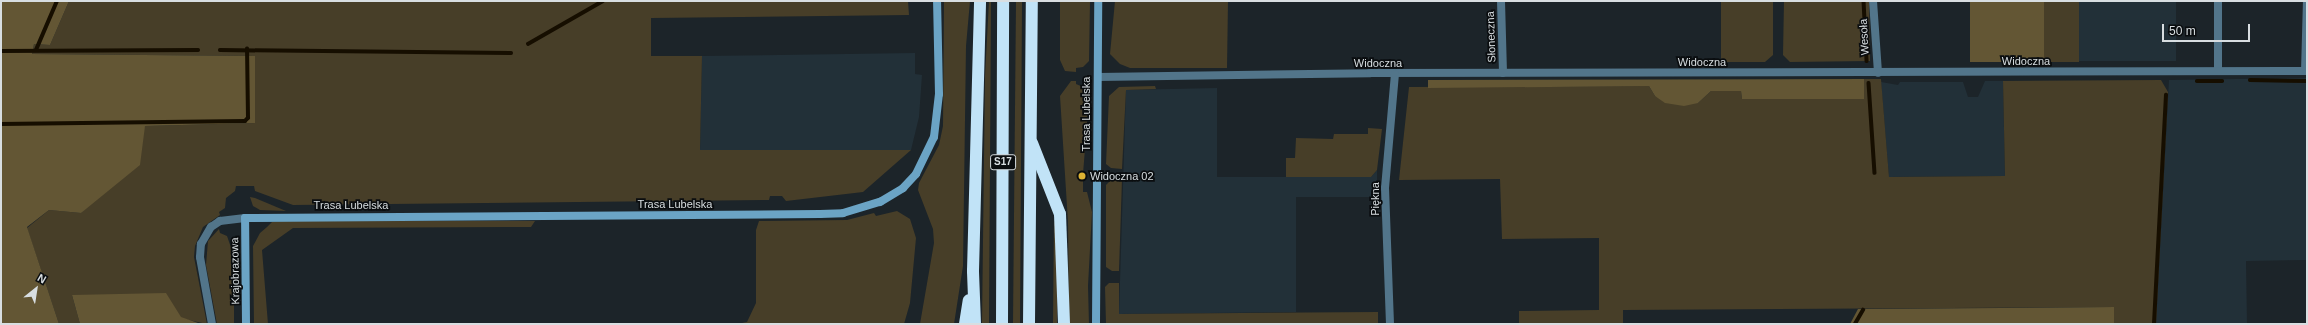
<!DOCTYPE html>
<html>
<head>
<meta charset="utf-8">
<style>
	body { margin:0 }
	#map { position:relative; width:2308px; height:325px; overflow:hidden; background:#1c2429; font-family:Helvetica,sans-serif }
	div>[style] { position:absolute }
	.built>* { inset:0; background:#223038; transform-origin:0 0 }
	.green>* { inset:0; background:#473e28; transform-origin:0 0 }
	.forest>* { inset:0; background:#635634; transform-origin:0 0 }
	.stream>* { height:3.5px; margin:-1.75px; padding:0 1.75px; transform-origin:1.75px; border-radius:1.75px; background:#160e00 }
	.street>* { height:8px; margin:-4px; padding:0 4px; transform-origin:4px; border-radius:4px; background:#52758a }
	.secondary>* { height:8px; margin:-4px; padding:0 4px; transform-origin:4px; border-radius:4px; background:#6ba4c5 }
	.highway>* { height:12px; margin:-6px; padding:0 6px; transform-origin:6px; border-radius:6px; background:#c1e3f7 }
	.dots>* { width:11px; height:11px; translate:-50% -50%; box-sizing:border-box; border:2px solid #0a0d0f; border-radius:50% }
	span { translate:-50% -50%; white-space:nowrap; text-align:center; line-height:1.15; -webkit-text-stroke:3.5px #0a0d0f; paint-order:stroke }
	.shield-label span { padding:1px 3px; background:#0a0d0f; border:1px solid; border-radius:3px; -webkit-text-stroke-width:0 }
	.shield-label { font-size:10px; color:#d8dee1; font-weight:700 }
	.street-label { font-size:11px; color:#d8dee1 }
	.poi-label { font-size:11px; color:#d8dee1 }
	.left { translate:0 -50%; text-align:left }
	.frame { position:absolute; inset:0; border:2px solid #d8dee1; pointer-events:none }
	.north { position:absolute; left:16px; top:269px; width:40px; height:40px; -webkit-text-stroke:3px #0a0d0f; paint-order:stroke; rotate:30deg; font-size:11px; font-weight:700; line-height:16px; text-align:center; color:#d8dee1 }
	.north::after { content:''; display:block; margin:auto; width:14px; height:18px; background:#d8dee1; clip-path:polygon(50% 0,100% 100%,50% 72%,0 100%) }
	.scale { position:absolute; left:2162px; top:24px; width:88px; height:18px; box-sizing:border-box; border:2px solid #d8dee1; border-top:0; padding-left:5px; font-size:12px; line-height:14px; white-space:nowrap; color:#d8dee1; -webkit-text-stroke:3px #0a0d0f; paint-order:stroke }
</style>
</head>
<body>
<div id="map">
	<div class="built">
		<i style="left:2079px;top:1px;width:97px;height:60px"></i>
		<i style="clip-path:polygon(915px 53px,915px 74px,922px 75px,919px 117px,911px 150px,700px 150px,702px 56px)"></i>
		<i style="clip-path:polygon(2307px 78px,2307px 260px,2246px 261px,2247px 324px,2156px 324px,2169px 80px)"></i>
		<i style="clip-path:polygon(1985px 81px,2003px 81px,2005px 176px,1889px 177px,1881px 82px,1898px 85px,1900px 82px,1963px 82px,1968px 97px,1978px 97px)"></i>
		<i style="clip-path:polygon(1217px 88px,1217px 177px,1371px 177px,1377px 170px,1377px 203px,1372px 197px,1296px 197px,1296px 312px,1119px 314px,1126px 90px)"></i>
	</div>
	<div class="green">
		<i style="clip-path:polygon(69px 1px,908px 1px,909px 15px,651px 18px,651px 56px,702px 56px,700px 150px,911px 150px,863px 192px,786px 201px,782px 196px,770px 196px,769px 200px,293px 205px,255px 191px,254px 186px,236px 186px,235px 191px,226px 198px,225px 208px,219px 212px,220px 215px,203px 227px,195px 246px,194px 257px,207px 324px,72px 295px,80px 324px,59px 324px,27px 228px,49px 210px,81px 213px,145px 126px,255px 123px,255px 56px,32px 54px,34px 44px,50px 45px)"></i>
		<i style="clip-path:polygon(944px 1px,970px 1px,966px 46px,963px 266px,954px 324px,920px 324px,934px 243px,933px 229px,918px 190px,919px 183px,939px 145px,943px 126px)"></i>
		<i style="clip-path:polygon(989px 1px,991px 1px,989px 324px,982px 324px,985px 76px)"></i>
		<i style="clip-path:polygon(1016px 1px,1022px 1px,1020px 324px,1013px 324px)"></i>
		<i style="clip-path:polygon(1060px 1px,1090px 1px,1089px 61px,1083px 67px,1076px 68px,1076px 72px,1065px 71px,1060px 60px)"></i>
		<i style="clip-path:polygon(1115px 1px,1228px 1px,1227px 68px,1130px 68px,1120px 64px,1110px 54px)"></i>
		<i style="clip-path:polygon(1721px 1px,1773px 1px,1773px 55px,1765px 62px,1721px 62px)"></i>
		<i style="clip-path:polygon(1784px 1px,1869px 1px,1870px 61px,1790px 62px,1783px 55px)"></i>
		<i style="left:2044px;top:1px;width:35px;height:61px"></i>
		<i style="clip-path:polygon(1864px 79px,1881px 79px,1889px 177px,2005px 176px,2003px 81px,2161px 80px,2168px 92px,2156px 324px,2114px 324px,2113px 307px,1623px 310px,1623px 324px,1519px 324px,1519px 311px,1599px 310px,1599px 238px,1502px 239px,1500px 179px,1399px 180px,1409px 87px,1649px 86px,1655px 96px,1698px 103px,1711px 91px,1741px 91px,1742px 99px,1864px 99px)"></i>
		<i style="clip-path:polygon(1071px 81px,1076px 81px,1076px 84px,1083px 87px,1089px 98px,1083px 174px,1080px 174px,1080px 181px,1083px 181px,1083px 192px,1087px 192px,1092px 212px,1088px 286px,1089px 324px,1069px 324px,1068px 222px,1060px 96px)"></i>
		<i style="clip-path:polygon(1155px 86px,1156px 89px,1126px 90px,1122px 169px,1111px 168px,1106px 164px,1109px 96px,1119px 87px)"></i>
		<i style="clip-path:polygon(1368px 128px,1382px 129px,1377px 170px,1371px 177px,1286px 177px,1286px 158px,1295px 158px,1296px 138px,1333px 139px,1334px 134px,1368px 134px)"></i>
		<i style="clip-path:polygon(1122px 179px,1119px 271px,1112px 271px,1106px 267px,1106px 185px,1111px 180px)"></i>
		<i style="clip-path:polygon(250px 197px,255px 198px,286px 211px,260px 210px,253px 206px)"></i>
		<i style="clip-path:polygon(897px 211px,910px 219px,916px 238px,910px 303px,904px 324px,737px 324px,747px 322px,756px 303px,756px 230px,759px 221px,847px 220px,874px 213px,876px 216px)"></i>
		<i style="clip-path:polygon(1054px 219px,1057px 233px,1057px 324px,1053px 324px)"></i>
		<i style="clip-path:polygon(282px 221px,535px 221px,531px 227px,293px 228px,262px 250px,268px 324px,254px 324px,253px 246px,260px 233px,267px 227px,272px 222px)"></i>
		<i style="clip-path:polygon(219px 229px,220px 233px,227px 236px,234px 256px,234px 324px,217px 324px,206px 265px,208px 241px)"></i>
		<i style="clip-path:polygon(1109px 283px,1119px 283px,1119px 314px,1378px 312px,1378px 324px,1106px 324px,1105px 287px)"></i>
	</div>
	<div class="forest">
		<i style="clip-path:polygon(1px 1px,69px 1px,50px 45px,34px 44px,32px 54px,255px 56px,255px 123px,145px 126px,140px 165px,81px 213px,49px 210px,27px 227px,59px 324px,1px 324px)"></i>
		<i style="left:1970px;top:1px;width:74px;height:61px"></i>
		<i style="clip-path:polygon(1864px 79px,1864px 99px,1742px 99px,1741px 91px,1711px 91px,1698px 103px,1684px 106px,1665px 103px,1655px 96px,1649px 86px,1428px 88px,1428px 80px)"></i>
		<i style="clip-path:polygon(166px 293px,181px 317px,201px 324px,80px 324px,72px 295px)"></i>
		<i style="clip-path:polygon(2114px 307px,2114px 324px,1850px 324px,1858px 309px)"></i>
	</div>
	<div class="stream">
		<i style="left:1864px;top:1px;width:60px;rotate:87.1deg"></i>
		<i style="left:528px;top:44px;width:86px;rotate:-29.8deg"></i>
		<i style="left:36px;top:50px;width:53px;rotate:-66.8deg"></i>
		<i style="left:220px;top:50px;width:291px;rotate:0.6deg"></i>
		<i style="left:1px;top:51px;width:197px;rotate:-0.3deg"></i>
		<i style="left:2250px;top:80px;width:57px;rotate:1deg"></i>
		<i style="left:2197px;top:81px;width:25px"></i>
		<i style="left:1869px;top:83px;width:90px;rotate:86.2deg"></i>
		<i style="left:1px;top:124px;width:244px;rotate:-0.7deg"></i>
		<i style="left:245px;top:121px;width:4px;rotate:-45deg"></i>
		<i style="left:248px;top:118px;width:69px;rotate:-90.8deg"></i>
		<i style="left:1855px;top:324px;width:16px;rotate:-60deg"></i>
		<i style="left:2154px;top:324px;width:229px;rotate:-87deg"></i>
	</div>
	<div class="street">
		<i style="left:1501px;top:1px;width:72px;rotate:88.4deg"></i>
		<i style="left:1873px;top:1px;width:72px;rotate:86deg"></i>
		<i style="left:2218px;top:71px;width:70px;rotate:-90deg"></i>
		<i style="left:2305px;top:71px;width:70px;rotate:-88.4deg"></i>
		<i style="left:1098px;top:77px;width:272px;rotate:-0.8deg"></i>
		<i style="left:1370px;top:73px;width:937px;rotate:-0.12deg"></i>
		<i style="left:212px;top:324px;width:68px;rotate:-100.2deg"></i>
		<i style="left:200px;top:257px;width:13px;rotate:-86deg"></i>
		<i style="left:201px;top:244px;width:20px;rotate:-60deg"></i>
		<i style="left:211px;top:227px;width:11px;rotate:-34deg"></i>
		<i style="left:220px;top:221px;width:25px;rotate:-7deg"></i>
		<i style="left:1390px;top:324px;width:136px;rotate:-92.1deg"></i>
		<i style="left:1385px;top:188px;width:114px;rotate:-85deg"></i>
	</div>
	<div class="secondary">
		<i style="left:246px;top:324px;width:106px;rotate:-90.5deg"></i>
		<i style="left:245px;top:218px;width:575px;rotate:-0.4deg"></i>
		<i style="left:820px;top:214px;width:23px;rotate:-2deg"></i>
		<i style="left:843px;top:213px;width:39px;rotate:-17deg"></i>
		<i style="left:880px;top:202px;width:27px;rotate:-31deg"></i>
		<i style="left:903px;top:188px;width:19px;rotate:-47deg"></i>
		<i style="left:916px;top:174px;width:41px;rotate:-64.1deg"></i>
		<i style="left:934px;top:137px;width:43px;rotate:-83.4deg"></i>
		<i style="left:939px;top:94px;width:93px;rotate:-91.2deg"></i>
		<i style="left:1096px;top:324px;width:323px;rotate:-89.6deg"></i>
	</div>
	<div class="highway">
		<i style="left:1032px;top:143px;width:76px;rotate:68.5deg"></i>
		<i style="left:1060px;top:214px;width:110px;rotate:87.9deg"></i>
		<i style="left:965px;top:324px;width:24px;rotate:-81deg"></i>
		<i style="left:975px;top:324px;width:53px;rotate:-92.2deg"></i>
		<i style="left:973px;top:271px;width:270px;rotate:-88.5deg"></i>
		<i style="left:1002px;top:324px;width:323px;rotate:-89.8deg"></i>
		<i style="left:1029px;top:324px;width:323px;rotate:-89.5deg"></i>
	</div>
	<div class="dots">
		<i style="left:1082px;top:176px;background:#dcb233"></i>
	</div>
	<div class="shield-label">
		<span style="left:1003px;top:162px">S17</span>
	</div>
	<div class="street-label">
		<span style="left:1491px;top:37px;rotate:-92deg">Słoneczna</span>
		<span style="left:1864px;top:37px;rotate:-93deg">Wesoła</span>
		<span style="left:2026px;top:61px">Widoczna</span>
		<span style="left:1702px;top:62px">Widoczna</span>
		<span style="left:1378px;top:63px">Widoczna</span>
		<span style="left:1086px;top:114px;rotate:-90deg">Trasa Lubelska</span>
		<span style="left:1375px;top:199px;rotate:-90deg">Piękna</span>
		<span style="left:675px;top:204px">Trasa Lubelska</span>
		<span style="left:351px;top:205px">Trasa Lubelska</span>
		<span style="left:235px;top:271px;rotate:-91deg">Krajobrazowa</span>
	</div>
	<div class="poi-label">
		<span class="left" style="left:1090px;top:176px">Widoczna 02</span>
	</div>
	<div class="frame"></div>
	<div class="north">N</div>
	<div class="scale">50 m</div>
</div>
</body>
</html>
